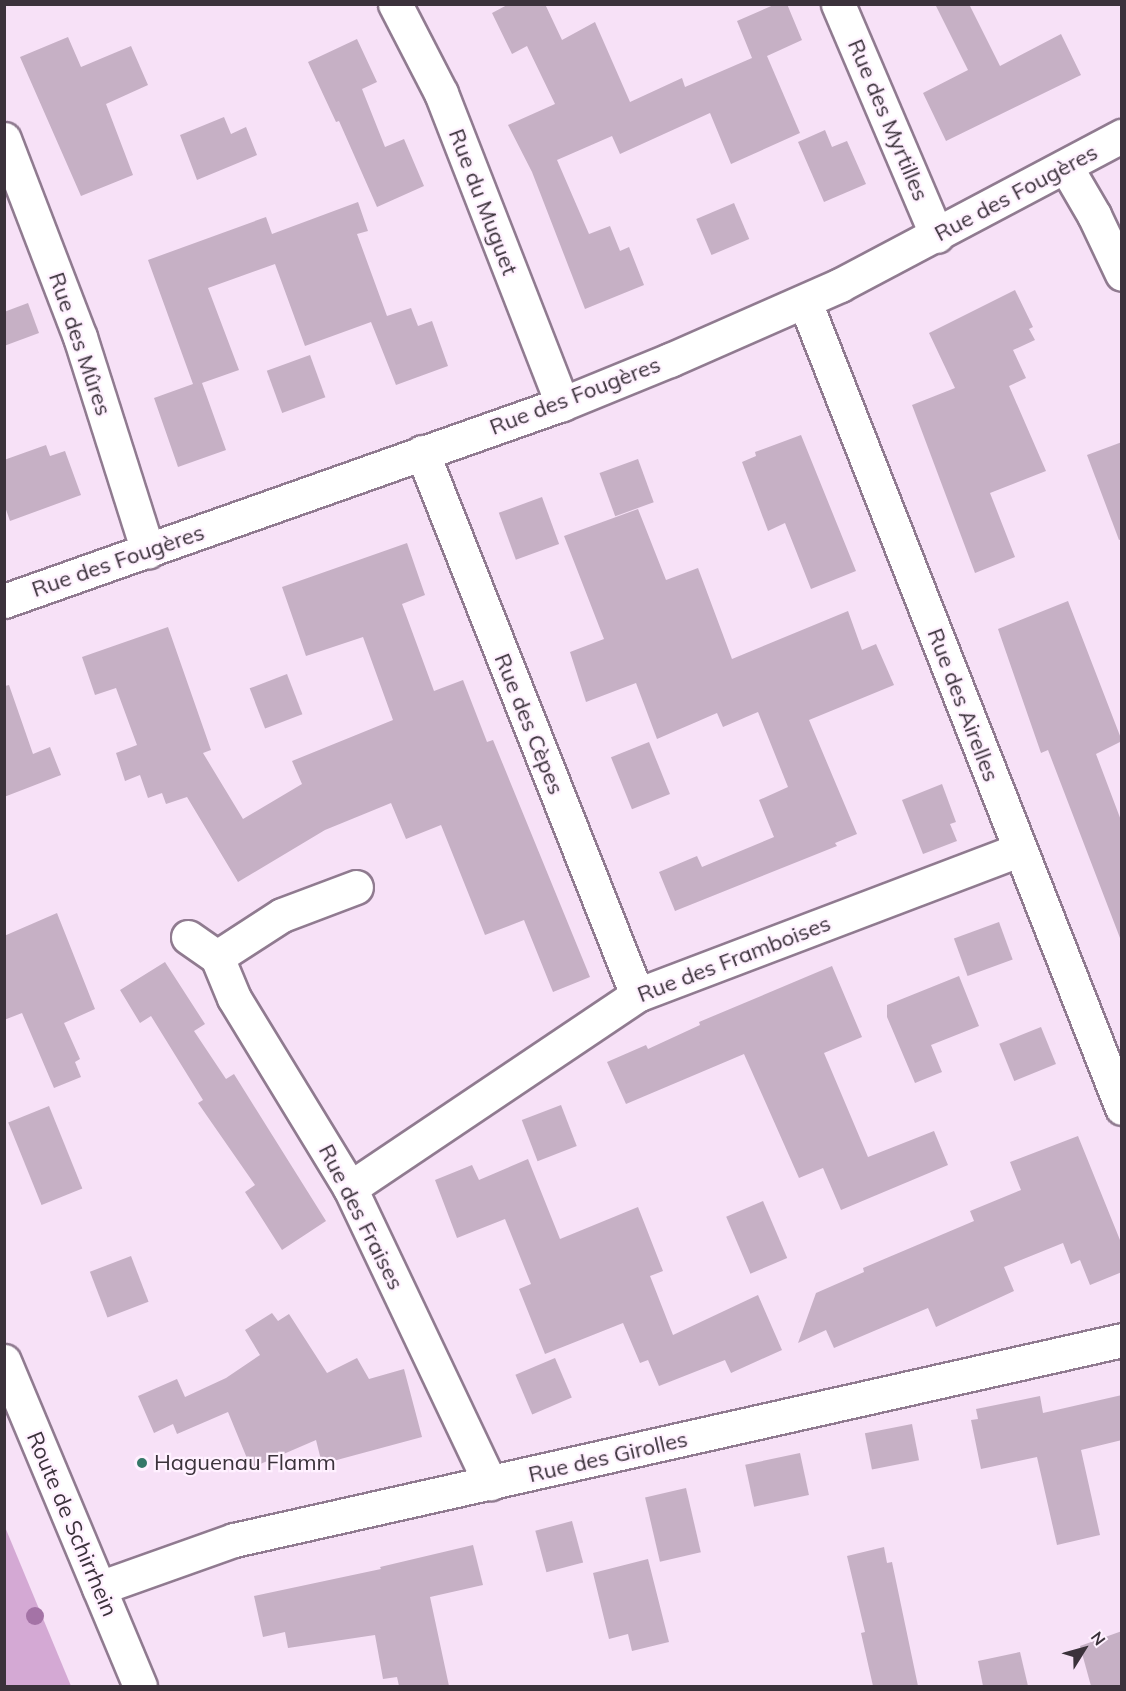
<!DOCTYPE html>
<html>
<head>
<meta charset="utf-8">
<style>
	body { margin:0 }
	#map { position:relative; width:1126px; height:1691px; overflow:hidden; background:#f7e1f7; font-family:Mulish,sans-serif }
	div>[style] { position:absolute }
	.green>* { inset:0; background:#d4a9d4 }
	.building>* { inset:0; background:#c6b0c5; transform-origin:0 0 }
	.roads { filter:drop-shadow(2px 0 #907b90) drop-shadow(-2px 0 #907b90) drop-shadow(0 2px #907b90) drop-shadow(0 -2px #907b90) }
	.minor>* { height:33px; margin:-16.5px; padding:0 16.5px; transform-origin:16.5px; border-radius:16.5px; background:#fff }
	.trees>* { width:18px; height:18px; margin:-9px; border-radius:50%; background:#a473a6 }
	.dots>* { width:16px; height:16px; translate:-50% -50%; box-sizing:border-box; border:3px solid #fff1ff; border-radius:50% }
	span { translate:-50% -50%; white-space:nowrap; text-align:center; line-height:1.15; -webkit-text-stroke:4.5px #fff1ff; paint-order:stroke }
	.street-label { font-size:22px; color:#3b323b }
	.poi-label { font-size:22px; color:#3b323b }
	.left { translate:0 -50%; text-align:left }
	.frame { position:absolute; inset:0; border:6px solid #3b323b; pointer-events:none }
	.north { position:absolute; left:1054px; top:1619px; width:60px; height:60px; -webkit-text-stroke:4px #fff1ff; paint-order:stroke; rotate:53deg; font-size:16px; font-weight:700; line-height:24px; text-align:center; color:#3b323b }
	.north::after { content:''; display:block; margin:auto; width:21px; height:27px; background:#3b323b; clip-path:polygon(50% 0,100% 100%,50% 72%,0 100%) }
</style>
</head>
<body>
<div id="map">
	<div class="green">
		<i style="clip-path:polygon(4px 1527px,5px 1527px,71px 1686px,5px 1686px)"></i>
	</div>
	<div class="building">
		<i style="clip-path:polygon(509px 4px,545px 4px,562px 40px,595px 22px,630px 102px,682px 78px,685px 87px,752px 58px,737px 21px,776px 4px,787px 4px,802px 40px,767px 56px,800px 133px,731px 164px,710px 113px,620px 154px,612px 136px,557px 160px,589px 234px,610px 226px,620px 251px,629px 247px,644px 285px,585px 309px,532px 172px,508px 125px,555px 104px,527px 46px,512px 54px,492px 13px)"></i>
		<i style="clip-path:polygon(935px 4px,969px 4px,1000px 66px,1061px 34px,1081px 75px,946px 141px,923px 93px,968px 70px)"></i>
		<i style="clip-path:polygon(68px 37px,81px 67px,131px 46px,148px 85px,106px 104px,133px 175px,81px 196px,20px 57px)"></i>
		<i style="clip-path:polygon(357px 39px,377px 82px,362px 89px,385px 147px,404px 139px,424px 186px,377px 207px,339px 121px,336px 122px,308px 62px)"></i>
		<i style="clip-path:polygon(224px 117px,231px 134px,246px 127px,257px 155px,197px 180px,180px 135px)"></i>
		<i style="clip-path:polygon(825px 130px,832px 147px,847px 141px,866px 184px,824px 202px,798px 142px)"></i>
		<i style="clip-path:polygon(358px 202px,368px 231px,357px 234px,387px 316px,411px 308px,418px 326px,432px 321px,448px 366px,396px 385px,371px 322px,305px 346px,275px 264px,208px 288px,239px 370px,202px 383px,226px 450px,178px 467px,154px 398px,193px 384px,148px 260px,266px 217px,272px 234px)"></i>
		<i style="left:734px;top:203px;width:39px;height:41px;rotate:67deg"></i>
		<i style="clip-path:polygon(1015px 290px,1033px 327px,1029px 329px,1035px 340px,1013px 350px,1026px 378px,1009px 386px,1046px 471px,990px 493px,1015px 557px,975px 573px,912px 405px,955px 388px,929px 333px)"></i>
		<i style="clip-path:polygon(28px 303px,39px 333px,4px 346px,4px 312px)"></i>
		<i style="left:310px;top:355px;width:45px;height:46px;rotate:70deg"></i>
		<i style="clip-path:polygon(801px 435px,856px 571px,811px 589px,785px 523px,768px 531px,742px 462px,756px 456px,755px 452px)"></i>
		<i style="clip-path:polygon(1122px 442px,1122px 539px,1119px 540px,1087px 455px)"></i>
		<i style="clip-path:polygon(46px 445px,50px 456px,65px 451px,81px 495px,10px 521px,4px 504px,4px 460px)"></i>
		<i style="left:638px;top:459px;width:46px;height:41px;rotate:70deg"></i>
		<i style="left:542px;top:497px;width:50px;height:46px;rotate:70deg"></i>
		<i style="clip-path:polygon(638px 509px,666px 580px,698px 568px,732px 659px,848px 611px,862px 650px,876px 644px,894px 685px,809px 720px,857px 834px,835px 843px,837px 846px,675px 911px,659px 872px,697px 856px,702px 867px,774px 837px,759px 800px,788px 787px,758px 712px,723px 727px,717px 713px,657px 739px,636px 683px,586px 702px,570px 652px,604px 639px,564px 536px)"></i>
		<i style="clip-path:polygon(407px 543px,425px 595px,402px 604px,434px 691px,463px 680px,487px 742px,493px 740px,590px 977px,553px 992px,524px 920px,485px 935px,441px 825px,406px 839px,391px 803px,325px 830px,238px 882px,187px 797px,166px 804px,162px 793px,148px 798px,140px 775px,125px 781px,116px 753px,137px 745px,116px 688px,95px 695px,82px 657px,168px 627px,211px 750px,203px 753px,243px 819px,302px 784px,292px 761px,393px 720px,363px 637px,306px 656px,282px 587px)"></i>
		<i style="clip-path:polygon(1068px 601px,1122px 741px,1096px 754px,1122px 823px,1120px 938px,1048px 750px,1041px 753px,998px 629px)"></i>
		<i style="left:287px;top:674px;width:43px;height:40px;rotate:69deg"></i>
		<i style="clip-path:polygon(9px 685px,33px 754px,50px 747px,61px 775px,4px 797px,5px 686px)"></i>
		<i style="left:649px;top:742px;width:56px;height:41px;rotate:68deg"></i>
		<i style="clip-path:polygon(942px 784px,956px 822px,950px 824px,957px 841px,923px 854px,902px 800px)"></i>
		<i style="clip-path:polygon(57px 913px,95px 1009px,64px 1023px,80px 1059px,75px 1062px,81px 1077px,54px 1088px,22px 1013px,4px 1020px,4px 936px)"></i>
		<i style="left:999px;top:922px;width:40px;height:48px;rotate:70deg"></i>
		<i style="clip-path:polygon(165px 962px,205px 1024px,194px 1031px,226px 1079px,234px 1074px,326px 1221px,282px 1250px,245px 1192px,255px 1185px,198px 1103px,203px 1100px,151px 1016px,140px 1023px,120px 990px)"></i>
		<i style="clip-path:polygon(832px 966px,862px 1037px,824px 1053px,868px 1157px,934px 1131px,948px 1165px,841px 1210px,823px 1168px,799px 1178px,744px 1054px,626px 1104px,607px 1062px,646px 1045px,648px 1049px,700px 1025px,699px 1022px)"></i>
		<i style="clip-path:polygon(959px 976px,979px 1026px,931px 1045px,942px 1072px,915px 1083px,887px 1017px,887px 1005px)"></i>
		<i style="left:1041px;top:1027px;width:40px;height:45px;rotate:68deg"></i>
		<i style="left:561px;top:1105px;width:44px;height:42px;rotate:69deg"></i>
		<i style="left:49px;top:1106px;width:89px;height:44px;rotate:68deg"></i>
		<i style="clip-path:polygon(1078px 1136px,1122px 1245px,1122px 1272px,1090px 1285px,1080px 1260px,1071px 1264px,1063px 1243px,1004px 1267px,1014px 1291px,936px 1327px,928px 1308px,834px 1348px,826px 1330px,798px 1343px,816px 1293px,864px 1272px,863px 1268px,974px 1221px,970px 1211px,1021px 1190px,1010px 1162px)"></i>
		<i style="clip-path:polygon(528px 1159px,560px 1239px,638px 1207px,663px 1271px,650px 1276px,673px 1335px,758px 1295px,782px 1350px,731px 1373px,725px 1360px,659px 1386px,648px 1360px,640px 1363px,623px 1323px,545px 1354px,519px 1289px,531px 1284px,505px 1219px,457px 1238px,435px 1180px,472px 1165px,479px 1180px)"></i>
		<i style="left:763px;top:1201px;width:62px;height:40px;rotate:67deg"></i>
		<i style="left:131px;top:1256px;width:49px;height:44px;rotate:69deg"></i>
		<i style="clip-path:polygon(272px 1313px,278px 1321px,289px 1314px,327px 1373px,357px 1358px,369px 1379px,404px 1369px,422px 1437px,322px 1464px,316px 1440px,251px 1468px,228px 1412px,177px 1434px,173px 1424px,154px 1433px,138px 1396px,177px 1379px,185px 1397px,226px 1378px,260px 1355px,245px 1330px)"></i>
		<i style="left:555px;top:1358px;width:43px;height:43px;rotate:67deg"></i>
		<i style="clip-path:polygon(1122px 1395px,1122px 1440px,1081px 1450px,1100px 1535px,1057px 1545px,1037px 1457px,981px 1469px,971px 1420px,978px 1419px,976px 1409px,1040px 1396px,1043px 1413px)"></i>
		<i style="left:912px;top:1424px;width:37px;height:48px;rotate:79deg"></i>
		<i style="left:800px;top:1453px;width:43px;height:56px;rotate:78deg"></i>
		<i style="left:686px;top:1488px;width:66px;height:42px;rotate:77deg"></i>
		<i style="left:572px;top:1521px;width:43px;height:38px;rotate:75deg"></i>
		<i style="clip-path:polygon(473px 1545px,483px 1585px,430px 1597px,449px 1686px,399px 1686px,397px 1677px,383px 1679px,375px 1635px,288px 1648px,285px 1632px,263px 1637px,254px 1596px,381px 1569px,380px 1567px)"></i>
		<i style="clip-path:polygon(884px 1547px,887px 1563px,892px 1562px,918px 1686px,873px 1686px,861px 1633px,865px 1632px,847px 1556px)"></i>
		<i style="clip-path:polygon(648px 1559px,669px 1642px,632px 1651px,628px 1634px,609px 1639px,593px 1573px)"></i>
		<i style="clip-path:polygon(1122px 1631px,1122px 1686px,1091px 1686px,1080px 1646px)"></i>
		<i style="clip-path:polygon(1020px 1652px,1028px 1686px,983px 1686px,978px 1661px)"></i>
	</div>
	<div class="roads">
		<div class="minor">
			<i style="left:395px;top:4px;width:100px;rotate:62.7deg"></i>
			<i style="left:441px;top:93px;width:334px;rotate:68.7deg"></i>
			<i style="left:838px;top:4px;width:252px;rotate:66.9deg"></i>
			<i style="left:4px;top:139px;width:212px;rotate:69deg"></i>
			<i style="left:80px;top:337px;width:225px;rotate:72.4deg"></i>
			<i style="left:1066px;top:167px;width:56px;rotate:59.7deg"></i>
			<i style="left:1094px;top:215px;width:65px;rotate:64.6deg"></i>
			<i style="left:805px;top:302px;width:866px;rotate:68.53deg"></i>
			<i style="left:422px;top:452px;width:584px;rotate:68.4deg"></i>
			<i style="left:4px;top:601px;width:592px;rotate:-19.45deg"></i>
			<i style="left:562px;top:404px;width:117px;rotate:-22.2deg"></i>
			<i style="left:670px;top:360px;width:186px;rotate:-23.8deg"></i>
			<i style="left:840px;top:285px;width:319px;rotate:-27.9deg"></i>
			<i style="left:188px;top:937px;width:35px;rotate:35deg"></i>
			<i style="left:217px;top:957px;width:44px;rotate:67.5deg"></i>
			<i style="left:234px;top:998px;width:223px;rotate:58.6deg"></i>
			<i style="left:350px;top:1188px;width:327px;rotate:64.6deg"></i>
			<i style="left:217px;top:957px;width:77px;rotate:-32.9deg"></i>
			<i style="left:282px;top:915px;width:79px;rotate:-20.7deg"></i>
			<i style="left:350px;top:1188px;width:346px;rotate:-33.9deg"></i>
			<i style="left:637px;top:995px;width:409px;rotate:-20.8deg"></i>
			<i style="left:4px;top:1361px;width:352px;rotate:67.3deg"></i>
			<i style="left:99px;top:1588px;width:143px;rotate:-19.6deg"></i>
			<i style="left:234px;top:1540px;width:910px;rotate:-12.69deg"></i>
		</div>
	</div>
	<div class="trees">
		<i style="left:35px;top:1616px"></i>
	</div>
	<div class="dots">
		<i style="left:142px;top:1463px;background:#357868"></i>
	</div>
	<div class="street-label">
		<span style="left:888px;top:120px;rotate:67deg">Rue des Myrtilles</span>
		<span style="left:1016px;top:193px;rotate:-28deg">Rue des Fougères</span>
		<span style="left:483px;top:202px;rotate:69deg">Rue du Muguet</span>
		<span style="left:80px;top:344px;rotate:71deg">Rue des Mûres</span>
		<span style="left:575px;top:396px;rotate:-21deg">Rue des Fougères</span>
		<span style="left:118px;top:561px;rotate:-19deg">Rue des Fougères</span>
		<span style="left:963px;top:705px;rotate:69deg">Rue des Airelles</span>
		<span style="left:529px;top:724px;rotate:68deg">Rue des Cèpes</span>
		<span style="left:734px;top:959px;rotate:-21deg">Rue des Framboises</span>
		<span style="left:361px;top:1217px;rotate:63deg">Rue des Fraises</span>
		<span style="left:608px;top:1457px;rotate:-13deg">Rue des Girolles</span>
		<span style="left:72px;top:1524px;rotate:67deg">Route de Schirrhein</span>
	</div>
	<div class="poi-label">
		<span class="left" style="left:154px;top:1463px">Haguenau Flamm</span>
	</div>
	<div class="frame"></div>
	<div class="north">N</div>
</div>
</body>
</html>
